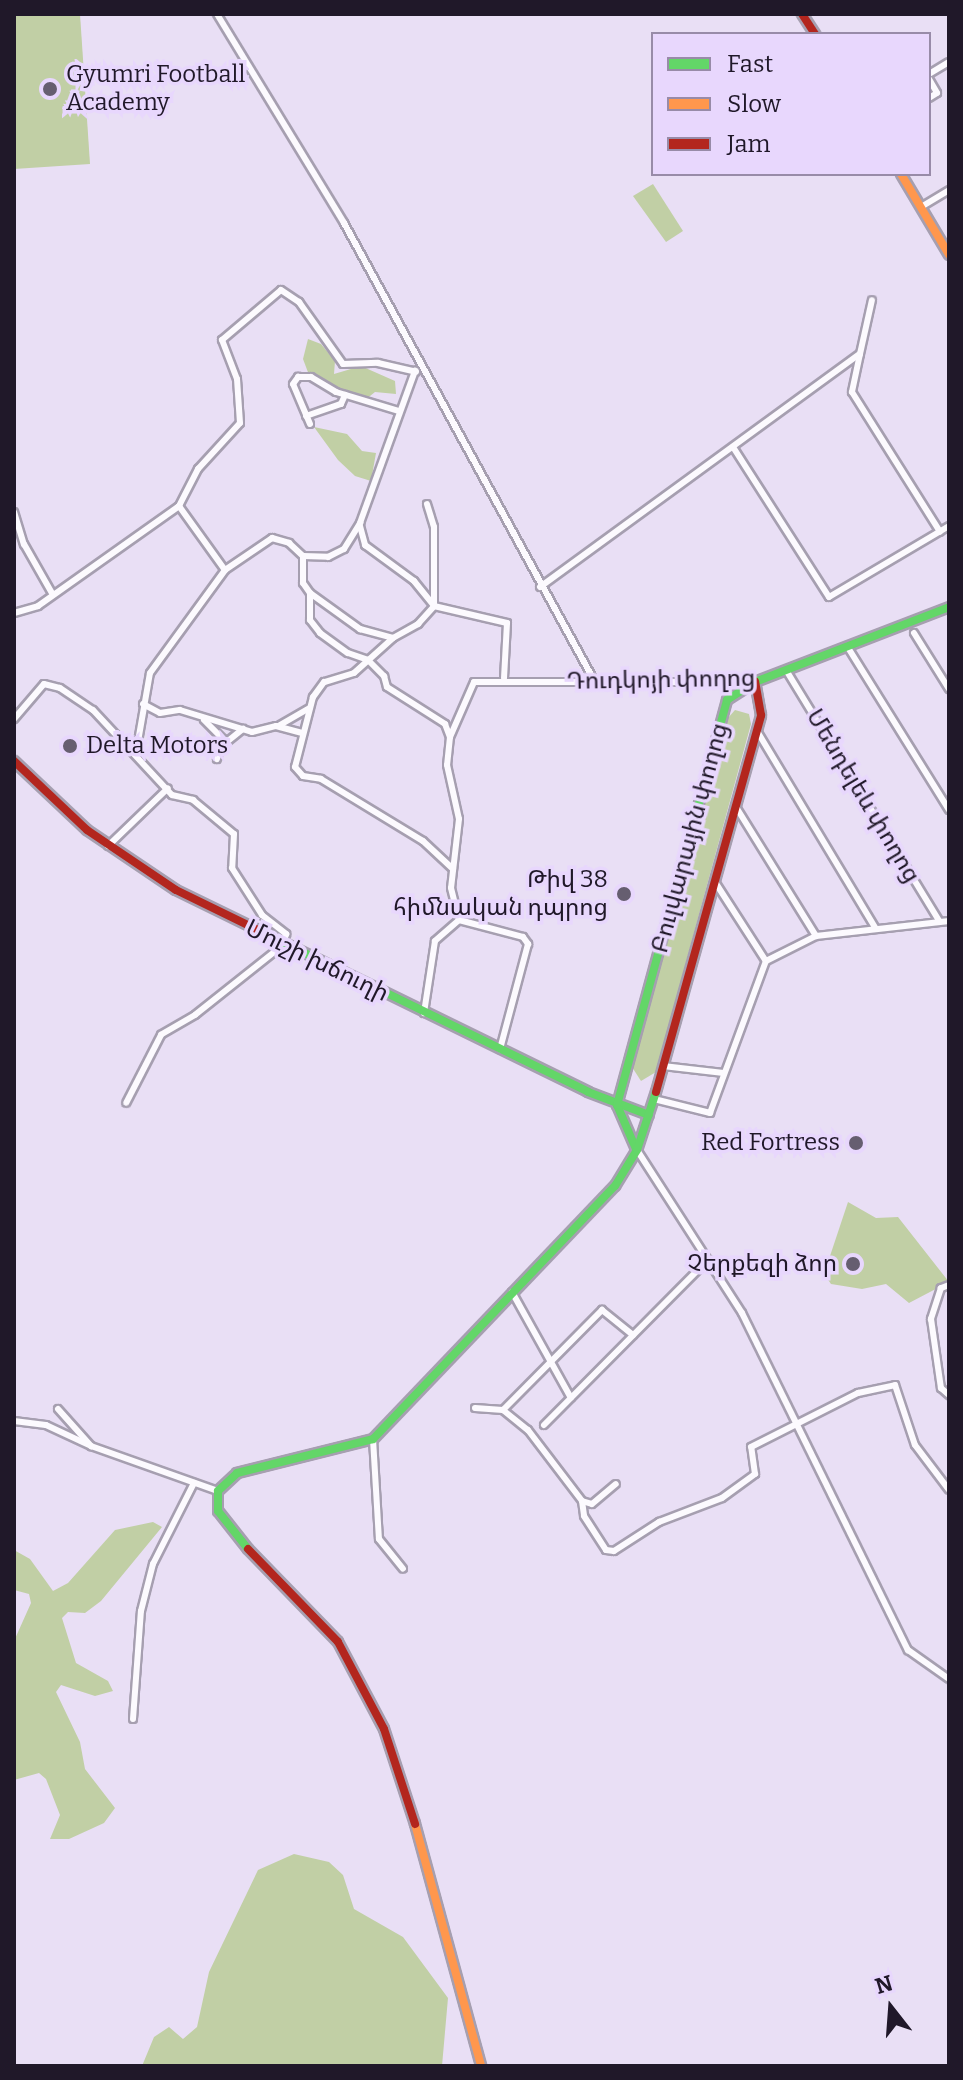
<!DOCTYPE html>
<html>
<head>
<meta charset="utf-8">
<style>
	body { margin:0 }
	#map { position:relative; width:963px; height:2080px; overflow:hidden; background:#e9dff5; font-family:Bitter,"Noto Sans Armenian",serif }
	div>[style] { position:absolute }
	.green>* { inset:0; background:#c1cfa5 }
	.roads { filter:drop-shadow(2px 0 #a69fb0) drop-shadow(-2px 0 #a69fb0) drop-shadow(0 2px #a69fb0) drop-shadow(0 -2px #a69fb0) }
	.street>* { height:6px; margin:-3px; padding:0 3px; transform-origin:3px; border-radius:3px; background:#fcfafe }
	.fast>* { height:8px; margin:-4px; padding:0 4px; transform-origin:4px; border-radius:4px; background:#63d668 }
	.slow>* { height:8px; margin:-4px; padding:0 4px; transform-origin:4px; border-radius:4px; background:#ff974d }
	.jam>* { height:8px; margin:-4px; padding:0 4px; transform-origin:4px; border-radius:4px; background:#b3261e }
	.dots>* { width:22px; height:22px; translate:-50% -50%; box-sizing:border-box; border:4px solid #e8d7fd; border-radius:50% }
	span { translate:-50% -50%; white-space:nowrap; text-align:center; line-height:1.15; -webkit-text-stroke:7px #e8d7fd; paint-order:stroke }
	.poi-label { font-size:24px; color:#201829 }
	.left { translate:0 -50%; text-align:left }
	.right { translate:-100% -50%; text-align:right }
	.street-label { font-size:24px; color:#201829 }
	.frame { position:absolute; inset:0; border:16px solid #201829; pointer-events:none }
	.legend { position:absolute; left:651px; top:32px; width:280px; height:144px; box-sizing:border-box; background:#e8d7fd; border:2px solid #988ba8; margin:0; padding:10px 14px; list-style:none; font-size:24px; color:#201829 }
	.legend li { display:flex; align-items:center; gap:16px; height:40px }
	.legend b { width:40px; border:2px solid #988ba8 }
	.north { position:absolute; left:851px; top:1968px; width:80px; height:80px; -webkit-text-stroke:6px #e8d7fd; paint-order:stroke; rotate:343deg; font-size:22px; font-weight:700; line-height:32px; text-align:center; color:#201829 }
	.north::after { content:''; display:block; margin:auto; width:28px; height:36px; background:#201829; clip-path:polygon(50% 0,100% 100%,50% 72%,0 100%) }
</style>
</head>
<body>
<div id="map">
	<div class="green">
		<i style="clip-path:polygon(14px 14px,80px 14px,90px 164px,14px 169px)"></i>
		<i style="clip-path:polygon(653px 184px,683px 231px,666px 242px,633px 196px)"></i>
		<i style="clip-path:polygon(308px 339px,321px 344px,335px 361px,334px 374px,361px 366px,395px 381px,396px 394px,375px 392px,365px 400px,309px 375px,303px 359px)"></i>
		<i style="clip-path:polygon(314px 427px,347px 434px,362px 451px,376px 453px,371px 481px,355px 476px,338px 460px)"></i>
		<i style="clip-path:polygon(735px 710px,749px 714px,751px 724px,656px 1072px,641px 1081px,632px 1067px,728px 718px)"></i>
		<i style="clip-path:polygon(848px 1202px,876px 1218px,898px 1217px,949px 1282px,909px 1303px,886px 1284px,862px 1289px,831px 1284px,824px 1274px)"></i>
		<i style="clip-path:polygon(153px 1522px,162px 1527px,101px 1601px,85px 1613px,68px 1612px,62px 1618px,76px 1663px,108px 1681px,113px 1691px,95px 1696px,61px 1685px,56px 1692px,80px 1742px,85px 1769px,115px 1808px,104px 1823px,69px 1839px,50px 1839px,60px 1815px,46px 1779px,39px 1773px,14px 1780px,14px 1641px,31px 1603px,29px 1594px,14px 1590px,14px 1550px,30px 1559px,53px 1591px,68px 1583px,115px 1530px)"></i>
		<i style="clip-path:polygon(294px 1854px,329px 1862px,343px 1875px,354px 1909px,403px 1937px,448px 1998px,442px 2066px,142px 2066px,154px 2037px,169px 2027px,183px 2039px,197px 2027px,209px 1972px,258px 1870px)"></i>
	</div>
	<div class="roads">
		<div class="street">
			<i style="left:217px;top:14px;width:245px;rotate:58.7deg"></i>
			<i style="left:344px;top:223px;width:523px;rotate:61.33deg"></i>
			<i style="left:929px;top:74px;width:23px;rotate:-31deg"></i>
			<i style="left:929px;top:79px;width:16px;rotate:60deg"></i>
			<i style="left:937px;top:93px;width:9px;rotate:148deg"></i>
			<i style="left:921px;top:207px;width:33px;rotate:-31deg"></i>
			<i style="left:860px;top:354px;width:39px;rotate:102deg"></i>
			<i style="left:852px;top:392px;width:165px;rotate:57.8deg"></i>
			<i style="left:306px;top:416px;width:37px;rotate:-19deg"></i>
			<i style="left:341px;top:404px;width:10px;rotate:-66deg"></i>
			<i style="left:310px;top:424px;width:43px;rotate:-113deg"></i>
			<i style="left:293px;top:384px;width:9px;rotate:-54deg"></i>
			<i style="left:298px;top:377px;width:13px"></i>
			<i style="left:311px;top:377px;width:29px;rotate:31deg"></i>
			<i style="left:336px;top:392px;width:66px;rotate:16.8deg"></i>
			<i style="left:733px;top:447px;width:178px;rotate:57.4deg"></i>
			<i style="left:829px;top:597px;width:139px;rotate:-30.6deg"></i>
			<i style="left:179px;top:506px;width:42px;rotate:-62.8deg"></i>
			<i style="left:198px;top:469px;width:62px;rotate:-47.6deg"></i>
			<i style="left:240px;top:423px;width:44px;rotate:-93.9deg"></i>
			<i style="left:237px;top:379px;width:42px;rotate:-111deg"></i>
			<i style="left:222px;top:340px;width:77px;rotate:-40.3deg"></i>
			<i style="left:281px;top:290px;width:22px;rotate:34deg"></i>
			<i style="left:299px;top:302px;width:76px;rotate:54.6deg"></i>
			<i style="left:343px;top:364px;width:35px;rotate:-2deg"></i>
			<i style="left:378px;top:363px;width:39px;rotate:13deg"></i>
			<i style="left:14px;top:512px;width:34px;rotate:73deg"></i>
			<i style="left:24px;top:544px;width:56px;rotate:60.3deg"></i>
			<i style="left:360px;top:526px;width:20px;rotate:75deg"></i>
			<i style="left:365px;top:545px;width:61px;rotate:36.3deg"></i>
			<i style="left:414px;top:581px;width:32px;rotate:51deg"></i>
			<i style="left:434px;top:606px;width:79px;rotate:-90deg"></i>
			<i style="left:434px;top:527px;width:24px;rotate:-107deg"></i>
			<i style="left:303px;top:556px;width:27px;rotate:90deg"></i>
			<i style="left:303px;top:583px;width:12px;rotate:55deg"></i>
			<i style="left:310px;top:593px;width:62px;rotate:35.8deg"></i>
			<i style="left:360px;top:629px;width:34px;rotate:15deg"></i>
			<i style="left:393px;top:638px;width:29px;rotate:-29deg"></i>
			<i style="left:418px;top:624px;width:24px;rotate:-48deg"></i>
			<i style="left:434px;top:606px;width:75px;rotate:13.1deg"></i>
			<i style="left:507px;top:623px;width:55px;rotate:93.1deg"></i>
			<i style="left:540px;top:587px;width:396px;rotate:-36.1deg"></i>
			<i style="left:860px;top:354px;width:55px;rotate:-77.5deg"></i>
			<i style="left:310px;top:593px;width:27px;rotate:90deg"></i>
			<i style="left:310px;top:620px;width:16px;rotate:52deg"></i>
			<i style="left:320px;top:633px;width:34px;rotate:36deg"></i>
			<i style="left:348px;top:653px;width:21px;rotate:19deg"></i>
			<i style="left:368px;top:660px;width:23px;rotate:45deg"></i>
			<i style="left:384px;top:676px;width:11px;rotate:75deg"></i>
			<i style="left:387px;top:687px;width:69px;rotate:32.5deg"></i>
			<i style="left:445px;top:724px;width:14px;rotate:69deg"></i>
			<i style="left:450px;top:737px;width:28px;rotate:96deg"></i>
			<i style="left:447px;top:765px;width:55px;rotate:77.5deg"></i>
			<i style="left:459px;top:819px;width:69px;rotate:96.6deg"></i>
			<i style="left:451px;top:888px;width:33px;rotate:76deg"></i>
			<i style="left:459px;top:920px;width:32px;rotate:139deg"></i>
			<i style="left:435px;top:941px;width:73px;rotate:98.7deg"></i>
			<i style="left:14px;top:613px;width:25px;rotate:-16deg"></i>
			<i style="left:38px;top:606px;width:173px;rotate:-35.3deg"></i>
			<i style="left:179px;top:506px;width:79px;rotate:54.3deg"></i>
			<i style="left:914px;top:633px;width:66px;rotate:58deg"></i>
			<i style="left:393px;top:638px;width:52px;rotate:138.1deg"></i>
			<i style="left:354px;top:673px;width:31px;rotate:163deg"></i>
			<i style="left:324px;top:682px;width:19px;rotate:126deg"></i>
			<i style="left:313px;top:697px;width:72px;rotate:104.4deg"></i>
			<i style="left:295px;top:767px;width:12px;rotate:48deg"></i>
			<i style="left:303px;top:776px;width:18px;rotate:9deg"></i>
			<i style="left:321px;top:779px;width:119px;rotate:31.3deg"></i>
			<i style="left:423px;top:841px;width:41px;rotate:43deg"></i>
			<i style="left:847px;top:646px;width:193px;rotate:58.1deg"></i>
			<i style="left:786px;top:670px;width:295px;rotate:58.6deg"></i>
			<i style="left:143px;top:704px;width:19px;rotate:28deg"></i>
			<i style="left:160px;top:713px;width:20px;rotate:-9deg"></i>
			<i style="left:180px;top:710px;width:75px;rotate:17deg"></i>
			<i style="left:252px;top:732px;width:25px;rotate:-14deg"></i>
			<i style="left:276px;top:726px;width:28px;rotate:15deg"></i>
			<i style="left:14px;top:719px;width:46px;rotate:-49.4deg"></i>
			<i style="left:44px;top:684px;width:16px;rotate:14deg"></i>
			<i style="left:60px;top:688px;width:40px;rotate:34deg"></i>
			<i style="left:93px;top:710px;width:116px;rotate:47.1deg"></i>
			<i style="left:172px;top:795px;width:22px;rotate:13deg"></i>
			<i style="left:193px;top:800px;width:53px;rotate:39.7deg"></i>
			<i style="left:234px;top:834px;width:34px;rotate:93deg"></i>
			<i style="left:232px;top:868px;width:56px;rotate:57.4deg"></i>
			<i style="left:262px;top:915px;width:31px;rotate:38deg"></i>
			<i style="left:286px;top:934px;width:11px;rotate:105deg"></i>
			<i style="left:283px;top:945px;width:112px;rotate:141.5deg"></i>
			<i style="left:195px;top:1015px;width:39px;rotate:150deg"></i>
			<i style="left:161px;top:1035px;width:76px;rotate:117.2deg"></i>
			<i style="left:204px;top:720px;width:27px;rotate:45deg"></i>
			<i style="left:223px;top:739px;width:21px;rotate:107deg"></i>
			<i style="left:280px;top:725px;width:32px;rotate:-30deg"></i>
			<i style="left:757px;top:731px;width:229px;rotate:59deg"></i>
			<i style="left:450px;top:737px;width:60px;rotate:-66.4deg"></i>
			<i style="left:474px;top:682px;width:280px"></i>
			<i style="left:223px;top:745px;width:26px;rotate:-39deg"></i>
			<i style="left:136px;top:753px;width:81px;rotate:-80.1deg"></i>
			<i style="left:150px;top:673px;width:127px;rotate:-53.9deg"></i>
			<i style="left:225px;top:570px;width:57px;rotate:-34.2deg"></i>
			<i style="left:272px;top:538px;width:18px;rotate:16deg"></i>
			<i style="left:289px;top:543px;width:19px;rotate:43deg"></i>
			<i style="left:303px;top:556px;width:25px;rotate:2deg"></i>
			<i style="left:328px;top:557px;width:18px;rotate:-27deg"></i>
			<i style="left:344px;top:549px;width:31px;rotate:-58deg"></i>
			<i style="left:360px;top:523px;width:162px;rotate:-70.1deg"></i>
			<i style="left:736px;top:807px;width:152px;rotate:58.2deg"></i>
			<i style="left:108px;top:846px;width:83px;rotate:-44deg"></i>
			<i style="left:715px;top:882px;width:94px;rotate:57.2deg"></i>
			<i style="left:459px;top:920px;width:66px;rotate:14.9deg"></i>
			<i style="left:523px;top:937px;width:9px;rotate:54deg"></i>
			<i style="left:528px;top:944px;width:109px;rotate:104.9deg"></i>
			<i style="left:663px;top:1066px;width:61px;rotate:6.5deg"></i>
			<i style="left:654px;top:1099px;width:58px;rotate:14deg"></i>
			<i style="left:710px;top:1113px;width:162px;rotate:-69.8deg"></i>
			<i style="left:766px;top:961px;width:56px;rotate:-26.6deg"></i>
			<i style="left:816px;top:936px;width:134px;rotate:-6.4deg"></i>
			<i style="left:637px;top:1150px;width:194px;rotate:57.2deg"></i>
			<i style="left:742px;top:1313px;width:376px;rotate:63.8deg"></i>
			<i style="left:908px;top:1650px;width:50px;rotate:35.3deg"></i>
			<i style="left:949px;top:1285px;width:9px;rotate:159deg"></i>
			<i style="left:941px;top:1288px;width:33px;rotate:108deg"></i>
			<i style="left:931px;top:1319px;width:70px;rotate:81.8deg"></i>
			<i style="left:941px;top:1388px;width:11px;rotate:41deg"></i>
			<i style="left:512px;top:1292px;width:121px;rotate:60.9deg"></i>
			<i style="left:475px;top:1408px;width:28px;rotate:4deg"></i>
			<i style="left:503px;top:1410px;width:141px;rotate:-45.3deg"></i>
			<i style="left:602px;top:1310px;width:40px;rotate:39deg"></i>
			<i style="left:58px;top:1409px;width:50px;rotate:48.3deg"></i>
			<i style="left:91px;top:1446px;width:135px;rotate:19.5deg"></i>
			<i style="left:503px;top:1410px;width:32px;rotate:39deg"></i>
			<i style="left:528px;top:1430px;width:89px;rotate:52.7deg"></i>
			<i style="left:582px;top:1501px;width:15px;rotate:82deg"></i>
			<i style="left:584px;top:1516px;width:40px;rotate:57.1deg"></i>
			<i style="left:606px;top:1550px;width:8px;rotate:7deg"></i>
			<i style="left:614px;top:1551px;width:54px;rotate:-32.8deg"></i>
			<i style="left:659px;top:1522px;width:67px;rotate:-20.9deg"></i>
			<i style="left:722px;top:1498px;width:41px;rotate:-36deg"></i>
			<i style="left:755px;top:1474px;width:27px;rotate:-98deg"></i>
			<i style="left:751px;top:1447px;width:120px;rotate:-26.8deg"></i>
			<i style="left:858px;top:1393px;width:38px;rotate:-12deg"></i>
			<i style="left:895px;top:1385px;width:63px;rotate:71.6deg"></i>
			<i style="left:915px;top:1445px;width:56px;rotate:52.9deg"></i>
			<i style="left:14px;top:1421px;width:32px;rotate:7deg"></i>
			<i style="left:46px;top:1425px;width:50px;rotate:25deg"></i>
			<i style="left:544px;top:1425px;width:233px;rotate:-45.2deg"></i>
			<i style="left:373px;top:1439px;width:100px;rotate:86.6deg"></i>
			<i style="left:379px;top:1539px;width:38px;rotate:51deg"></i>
			<i style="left:582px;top:1501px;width:10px;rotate:17deg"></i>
			<i style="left:592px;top:1504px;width:31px;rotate:-40deg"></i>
			<i style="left:133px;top:1719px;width:108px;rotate:-85.8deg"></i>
			<i style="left:141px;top:1611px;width:49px;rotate:-75.7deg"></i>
			<i style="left:153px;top:1564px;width:91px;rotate:-63.2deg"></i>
		</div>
		<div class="fast">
			<i style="left:262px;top:932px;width:363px;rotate:26.1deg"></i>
			<i style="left:588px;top:1092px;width:65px;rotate:20.7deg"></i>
			<i style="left:636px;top:1149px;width:48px;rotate:-113.4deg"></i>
			<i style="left:617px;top:1105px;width:420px;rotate:-74.8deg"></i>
			<i style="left:727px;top:700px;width:33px;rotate:-33deg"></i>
			<i style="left:755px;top:682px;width:208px;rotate:-21.1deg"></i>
			<i style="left:248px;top:1549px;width:48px;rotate:-128.3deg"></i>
			<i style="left:218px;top:1511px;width:20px;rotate:-90deg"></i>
			<i style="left:218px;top:1491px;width:26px;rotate:-43deg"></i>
			<i style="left:237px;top:1473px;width:140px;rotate:-14deg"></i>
			<i style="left:373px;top:1439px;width:350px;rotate:-46.3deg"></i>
			<i style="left:615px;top:1186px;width:42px;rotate:-58.6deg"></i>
			<i style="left:637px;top:1150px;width:61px;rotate:-71.9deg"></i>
		</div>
		<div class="slow">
			<i style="left:901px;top:174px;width:94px;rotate:59.3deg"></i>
			<i style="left:415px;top:1824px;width:251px;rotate:74.7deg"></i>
		</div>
		<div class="jam">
			<i style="left:802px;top:14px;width:24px;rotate:57deg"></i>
			<i style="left:14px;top:761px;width:100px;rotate:43.4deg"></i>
			<i style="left:87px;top:830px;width:107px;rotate:34deg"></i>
			<i style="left:176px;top:890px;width:96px;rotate:26deg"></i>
			<i style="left:656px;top:1092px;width:391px;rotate:-74.4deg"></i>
			<i style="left:761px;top:715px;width:34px;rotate:-100deg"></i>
			<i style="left:248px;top:1549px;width:129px;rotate:45.9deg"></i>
			<i style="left:338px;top:1642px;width:98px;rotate:62.1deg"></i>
			<i style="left:384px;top:1729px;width:100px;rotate:71.9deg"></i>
		</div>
	</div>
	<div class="dots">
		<i style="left:50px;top:89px;background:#665e70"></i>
		<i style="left:70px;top:746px;background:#665e70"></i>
		<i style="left:624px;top:894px;background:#665e70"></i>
		<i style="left:856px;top:1143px;background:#665e70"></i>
		<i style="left:853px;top:1264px;background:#665e70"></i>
	</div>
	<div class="poi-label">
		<span class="left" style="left:66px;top:89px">Gyumri Football<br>Academy</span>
		<span class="left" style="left:86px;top:746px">Delta Motors</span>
		<span class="right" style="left:608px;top:894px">Թիվ 38<br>հիմնական դպրոց</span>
		<span class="right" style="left:840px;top:1143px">Red Fortress</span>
		<span class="right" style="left:837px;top:1264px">Չերքեզի ձոր</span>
	</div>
	<div class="street-label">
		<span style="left:661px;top:680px;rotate:-1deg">Դուդկոյի փողոց</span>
		<span style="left:863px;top:796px;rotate:59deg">Մենդելեև փողոց</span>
		<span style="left:690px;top:838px;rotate:-75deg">Բուլվարային փողոց</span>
		<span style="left:317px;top:961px;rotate:26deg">Մուշի խճուղի</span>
	</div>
	<div class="frame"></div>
	<ul class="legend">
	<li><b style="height:10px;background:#63d668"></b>Fast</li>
	<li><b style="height:10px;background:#ff974d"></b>Slow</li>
	<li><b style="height:10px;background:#b3261e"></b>Jam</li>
	</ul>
	<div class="north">N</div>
</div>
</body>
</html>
